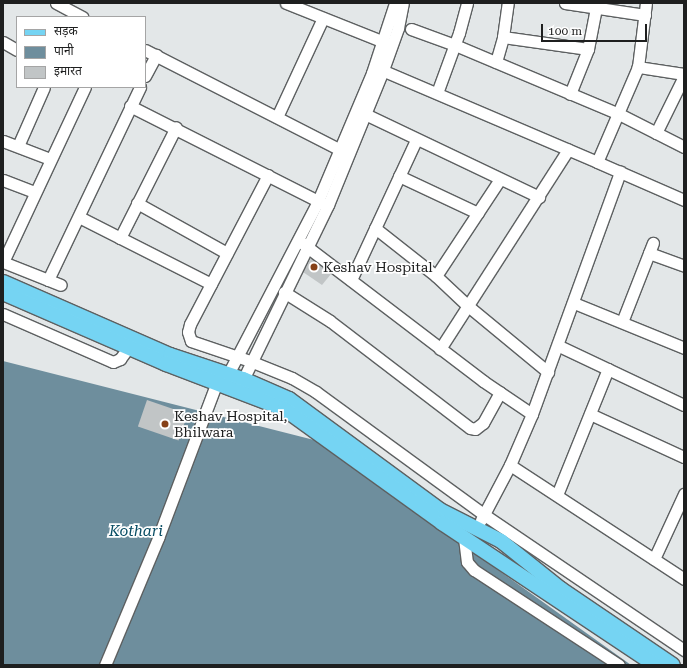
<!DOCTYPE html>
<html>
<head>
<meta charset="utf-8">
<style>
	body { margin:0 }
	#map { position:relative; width:687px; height:668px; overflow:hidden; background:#e3e7e8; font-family:"Roboto Serif","Noto Sans Devanagari",serif }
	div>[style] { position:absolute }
	.water>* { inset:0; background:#6e8e9d }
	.building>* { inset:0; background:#c1c5c6; transform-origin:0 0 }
	.roads { filter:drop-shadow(1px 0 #5d6061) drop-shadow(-1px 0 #5d6061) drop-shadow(0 1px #5d6061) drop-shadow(0 -1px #5d6061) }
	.minor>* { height:11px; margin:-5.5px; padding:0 5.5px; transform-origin:5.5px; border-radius:5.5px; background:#fff }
	.major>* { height:14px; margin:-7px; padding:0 7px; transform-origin:7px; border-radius:7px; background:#75d4f3 }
	.dots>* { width:11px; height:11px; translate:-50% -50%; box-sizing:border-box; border:2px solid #fff; border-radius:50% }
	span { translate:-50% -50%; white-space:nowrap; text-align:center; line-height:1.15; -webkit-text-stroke:3.5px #fff; paint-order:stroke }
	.poi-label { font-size:14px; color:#1e1f1f }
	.left { translate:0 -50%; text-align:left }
	.water-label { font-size:15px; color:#074c63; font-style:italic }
	.frame { position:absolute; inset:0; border:4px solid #1e1f1f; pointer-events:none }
	.legend { position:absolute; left:16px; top:16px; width:130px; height:72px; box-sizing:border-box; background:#fff; border:1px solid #a5a5a5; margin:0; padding:5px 7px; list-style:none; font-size:12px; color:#1e1f1f }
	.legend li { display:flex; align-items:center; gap:8px; height:20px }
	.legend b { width:20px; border:1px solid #a5a5a5 }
	.scale { position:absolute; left:541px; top:24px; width:106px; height:18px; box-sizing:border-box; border:2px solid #1e1f1f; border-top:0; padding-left:5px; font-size:12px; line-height:14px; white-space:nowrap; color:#1e1f1f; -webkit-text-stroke:3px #fff; paint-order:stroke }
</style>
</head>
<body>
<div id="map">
	<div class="water">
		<i style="clip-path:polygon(3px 361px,318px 441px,631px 665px,3px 664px)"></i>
	</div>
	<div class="building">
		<i style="clip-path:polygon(311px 258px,331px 274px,322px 285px,303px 272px)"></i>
		<i style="left:147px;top:400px;width:43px;height:28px;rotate:19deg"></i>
	</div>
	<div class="roads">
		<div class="minor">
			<i style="left:56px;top:3px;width:30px;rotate:28deg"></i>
			<i style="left:286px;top:3px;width:105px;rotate:21.7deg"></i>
			<i style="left:565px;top:3px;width:81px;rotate:8.5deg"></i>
			<i style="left:411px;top:29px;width:47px;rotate:20deg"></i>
			<i style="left:455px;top:45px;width:178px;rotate:22.8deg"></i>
			<i style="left:619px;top:114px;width:73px;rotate:26.9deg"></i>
			<i style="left:503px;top:37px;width:86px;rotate:8deg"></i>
			<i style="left:3px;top:42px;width:16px;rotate:30deg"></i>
			<i style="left:145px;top:50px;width:226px;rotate:27.1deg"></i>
			<i style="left:496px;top:62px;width:26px;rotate:-74deg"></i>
			<i style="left:503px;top:37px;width:34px;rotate:-82deg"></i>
			<i style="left:638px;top:67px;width:64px;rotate:-82.9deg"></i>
			<i style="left:377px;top:68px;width:239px;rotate:23.1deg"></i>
			<i style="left:684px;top:74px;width:47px;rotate:-171.3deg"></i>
			<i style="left:638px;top:67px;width:103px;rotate:113.3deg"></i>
			<i style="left:597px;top:162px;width:95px;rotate:23.6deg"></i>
			<i style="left:145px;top:76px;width:24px;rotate:-62deg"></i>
			<i style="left:437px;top:93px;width:64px;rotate:-69.9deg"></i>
			<i style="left:459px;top:33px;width:31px;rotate:-75deg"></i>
			<i style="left:570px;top:94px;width:48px;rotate:-68.2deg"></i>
			<i style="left:588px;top:49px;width:42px;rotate:-79deg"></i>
			<i style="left:130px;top:106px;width:217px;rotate:26.8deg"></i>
			<i style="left:365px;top:114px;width:193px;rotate:25.5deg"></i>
			<i style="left:277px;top:117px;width:109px;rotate:-65.1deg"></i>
			<i style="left:656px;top:133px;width:64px;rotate:-63.8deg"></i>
			<i style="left:3px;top:141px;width:50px;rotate:21deg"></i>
			<i style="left:18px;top:146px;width:64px;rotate:-66.2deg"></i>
			<i style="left:268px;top:175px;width:168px;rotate:117.6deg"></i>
			<i style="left:190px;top:324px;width:8px;rotate:104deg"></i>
			<i style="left:188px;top:332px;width:9px;rotate:72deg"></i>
			<i style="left:191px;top:341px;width:62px;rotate:18.7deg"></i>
			<i style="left:250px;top:361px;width:45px;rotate:22deg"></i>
			<i style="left:292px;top:378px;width:28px;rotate:30deg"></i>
			<i style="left:316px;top:392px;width:207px;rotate:36.1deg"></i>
			<i style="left:483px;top:514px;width:243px;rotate:34.1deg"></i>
			<i style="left:399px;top:176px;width:87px;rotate:25.1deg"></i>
			<i style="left:3px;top:180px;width:34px;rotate:21deg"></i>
			<i style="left:137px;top:203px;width:103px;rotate:29.1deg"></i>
			<i style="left:79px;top:217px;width:148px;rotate:26.9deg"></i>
			<i style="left:375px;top:228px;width:78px;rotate:38.2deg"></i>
			<i style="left:436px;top:276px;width:44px;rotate:43.2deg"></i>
			<i style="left:468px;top:306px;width:104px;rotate:39.5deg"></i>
			<i style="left:120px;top:238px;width:124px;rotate:-63.2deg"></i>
			<i style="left:302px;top:243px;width:228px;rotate:37.3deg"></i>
			<i style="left:483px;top:381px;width:59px;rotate:34deg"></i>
			<i style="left:649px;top:253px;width:37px;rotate:20deg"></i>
			<i style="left:3px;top:262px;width:193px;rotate:-64.9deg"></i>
			<i style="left:3px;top:262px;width:62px;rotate:21.6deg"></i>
			<i style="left:436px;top:276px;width:116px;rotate:-56.6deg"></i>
			<i style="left:48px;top:280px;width:214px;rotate:-64.5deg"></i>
			<i style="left:351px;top:280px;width:154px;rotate:-65.1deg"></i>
			<i style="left:284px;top:292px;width:54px;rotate:32.2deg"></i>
			<i style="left:330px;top:321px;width:176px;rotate:37.4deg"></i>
			<i style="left:470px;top:428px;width:5px;rotate:11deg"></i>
			<i style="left:475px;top:429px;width:10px;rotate:-37deg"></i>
			<i style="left:483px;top:423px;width:35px;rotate:-61deg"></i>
			<i style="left:574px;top:303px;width:119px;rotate:22.2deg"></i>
			<i style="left:3px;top:314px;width:120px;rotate:23.6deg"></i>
			<i style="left:113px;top:362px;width:8px;rotate:-23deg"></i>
			<i style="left:120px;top:359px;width:14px;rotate:-54deg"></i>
			<i style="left:622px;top:322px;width:85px;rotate:-68.6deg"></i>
			<i style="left:559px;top:346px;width:138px;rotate:25.3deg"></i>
			<i style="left:440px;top:349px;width:237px;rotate:-57.3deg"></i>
			<i style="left:225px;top:380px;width:202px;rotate:-62.5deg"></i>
			<i style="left:318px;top:201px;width:139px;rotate:-67.1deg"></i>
			<i style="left:372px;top:73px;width:74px;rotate:-71.8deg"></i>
			<i style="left:240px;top:386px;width:201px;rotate:-64.1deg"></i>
			<i style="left:328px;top:205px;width:146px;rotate:-67.8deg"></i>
			<i style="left:383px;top:70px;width:45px;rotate:-70.3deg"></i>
			<i style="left:398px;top:28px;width:25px;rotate:-79deg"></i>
			<i style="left:590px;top:414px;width:103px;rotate:24.6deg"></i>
			<i style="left:510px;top:465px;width:208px;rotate:33.2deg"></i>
			<i style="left:557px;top:495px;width:136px;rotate:-68deg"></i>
			<i style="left:481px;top:520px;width:62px;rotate:-62.2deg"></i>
			<i style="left:510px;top:465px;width:56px;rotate:-66.7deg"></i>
			<i style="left:532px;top:414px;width:258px;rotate:-70deg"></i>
			<i style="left:464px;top:538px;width:24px;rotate:83deg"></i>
			<i style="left:467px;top:562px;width:11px;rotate:49deg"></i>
			<i style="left:474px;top:570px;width:173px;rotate:33.2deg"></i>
			<i style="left:654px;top:559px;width:72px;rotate:-65.2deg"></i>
			<i style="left:105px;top:665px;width:138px;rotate:-67.3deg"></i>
			<i style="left:158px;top:538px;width:167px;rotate:-69.3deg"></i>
		</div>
		<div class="major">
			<i style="left:3px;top:282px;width:182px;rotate:23.6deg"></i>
			<i style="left:170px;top:355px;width:77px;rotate:18.2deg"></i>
			<i style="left:243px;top:379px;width:50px;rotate:23.5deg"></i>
			<i style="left:289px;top:399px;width:187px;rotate:36.3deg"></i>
			<i style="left:440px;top:510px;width:68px;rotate:26.9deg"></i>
			<i style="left:501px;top:541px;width:77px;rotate:38.7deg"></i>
			<i style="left:561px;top:589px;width:135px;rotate:34.2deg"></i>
			<i style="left:3px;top:293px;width:178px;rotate:23.5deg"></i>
			<i style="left:166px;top:364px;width:126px;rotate:20.9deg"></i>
			<i style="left:284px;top:409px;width:195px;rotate:35.8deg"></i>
			<i style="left:442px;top:523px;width:256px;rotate:33.7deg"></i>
		</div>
	</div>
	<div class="dots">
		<i style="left:314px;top:267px;background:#864118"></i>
		<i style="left:165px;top:424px;background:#864118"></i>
	</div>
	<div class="poi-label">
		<span class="left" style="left:323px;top:267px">Keshav Hospital</span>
		<span class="left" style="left:174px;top:424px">Keshav Hospital,<br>Bhilwara</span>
	</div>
	<div class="water-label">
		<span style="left:136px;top:532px">Kothari</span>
	</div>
	<div class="frame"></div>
	<ul class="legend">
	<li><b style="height:5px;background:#75d4f3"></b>सड़क</li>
	<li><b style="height:11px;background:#6e8e9d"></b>पानी</li>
	<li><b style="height:11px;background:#c1c5c6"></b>इमारत</li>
	</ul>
	<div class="scale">100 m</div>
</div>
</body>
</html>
